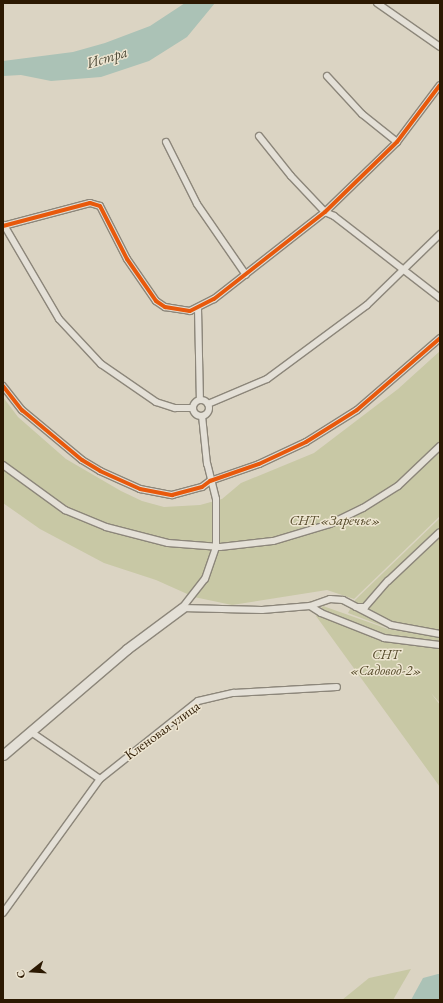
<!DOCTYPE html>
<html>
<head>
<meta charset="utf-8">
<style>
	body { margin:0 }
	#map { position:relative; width:443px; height:1003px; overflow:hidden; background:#dbd4c3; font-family:"EB Garamond",serif }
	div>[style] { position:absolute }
	.green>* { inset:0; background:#c8c8a5 }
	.water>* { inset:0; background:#abc2b6 }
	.roads { filter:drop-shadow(1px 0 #8c867a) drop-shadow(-1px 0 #8c867a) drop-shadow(0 1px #8c867a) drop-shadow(0 -1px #8c867a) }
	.street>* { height:6px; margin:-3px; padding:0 3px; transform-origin:3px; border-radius:3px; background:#e4e0d7 }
	.street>.ring { margin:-3px; padding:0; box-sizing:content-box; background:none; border:6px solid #e4e0d7; border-radius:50% }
	.secondary>* { height:9px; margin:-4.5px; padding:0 4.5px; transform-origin:4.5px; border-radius:4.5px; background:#e4e0d7 }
	.cycleway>* { height:4px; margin:-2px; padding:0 2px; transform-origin:2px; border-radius:2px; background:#e8590c }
	span { translate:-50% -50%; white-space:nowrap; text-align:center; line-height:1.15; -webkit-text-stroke:3px #eee6d2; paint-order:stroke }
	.park-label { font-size:14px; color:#564b2b; font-style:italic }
	.street-label { font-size:14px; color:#2c1902 }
	.water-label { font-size:15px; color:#4c4936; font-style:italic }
	.frame { position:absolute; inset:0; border:4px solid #2c1902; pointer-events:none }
	.north { position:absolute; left:12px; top:951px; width:40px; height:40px; -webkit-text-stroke:3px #eee6d2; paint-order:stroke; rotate:253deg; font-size:11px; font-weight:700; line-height:16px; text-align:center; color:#2c1902 }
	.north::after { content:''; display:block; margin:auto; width:14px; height:18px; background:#2c1902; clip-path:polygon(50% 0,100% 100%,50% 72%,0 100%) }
</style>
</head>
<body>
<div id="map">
	<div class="green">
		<i style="clip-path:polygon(440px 351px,440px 516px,354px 599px,327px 590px,232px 605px,194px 597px,156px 580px,104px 563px,40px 529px,3px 503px,3px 397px,18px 417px,66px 459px,121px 491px,142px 501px,164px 507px,200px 505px,222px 499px,241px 483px,314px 453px,398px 389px)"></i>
		<i style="clip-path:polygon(440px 518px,440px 636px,388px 628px,348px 613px,355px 600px)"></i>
		<i style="clip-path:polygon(323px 606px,388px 629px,440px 638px,440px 703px,431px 693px,440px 705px,440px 787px,316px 616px)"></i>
		<i style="clip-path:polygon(411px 969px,393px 1000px,342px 1000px,369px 978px)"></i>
	</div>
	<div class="water">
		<i style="clip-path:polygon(185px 3px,215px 3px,187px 37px,149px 61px,101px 77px,51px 81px,21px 75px,3px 76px,3px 61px,73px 52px,105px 43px,150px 26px)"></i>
		<i style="clip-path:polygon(438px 974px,440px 974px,440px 1000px,411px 1000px,423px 978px)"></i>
	</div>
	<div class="roads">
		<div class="street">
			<i style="left:377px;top:3px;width:77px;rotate:34.9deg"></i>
			<i style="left:327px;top:76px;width:52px;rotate:47.4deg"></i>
			<i style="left:362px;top:114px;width:45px;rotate:38.7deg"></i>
			<i style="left:259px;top:136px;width:51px;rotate:51.3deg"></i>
			<i style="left:291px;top:176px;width:50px;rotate:46.6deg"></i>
			<i style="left:325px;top:212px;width:10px;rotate:24deg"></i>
			<i style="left:334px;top:216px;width:134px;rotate:37.7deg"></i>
			<i style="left:166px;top:142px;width:69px;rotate:63.4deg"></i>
			<i style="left:197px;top:204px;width:86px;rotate:55.4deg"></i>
			<i style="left:4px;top:225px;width:109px;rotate:59.7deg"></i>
			<i style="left:59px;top:319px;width:62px;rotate:47deg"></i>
			<i style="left:101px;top:364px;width:67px;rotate:34.6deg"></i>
			<i style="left:156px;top:402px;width:20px;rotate:18deg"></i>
			<i style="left:175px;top:408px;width:18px"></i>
			<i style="left:3px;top:226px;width:90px;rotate:-14.8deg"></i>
			<i style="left:90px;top:203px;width:10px;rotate:17deg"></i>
			<i style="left:100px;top:206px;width:59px;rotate:63deg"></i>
			<i style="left:127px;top:259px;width:51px;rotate:55.4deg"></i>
			<i style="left:156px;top:301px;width:11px;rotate:34deg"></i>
			<i style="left:165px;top:307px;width:25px;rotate:9deg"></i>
			<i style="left:190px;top:311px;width:27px;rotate:-27deg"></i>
			<i style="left:214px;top:299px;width:141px;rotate:-38.1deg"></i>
			<i style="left:325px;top:212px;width:100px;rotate:-44.2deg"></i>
			<i style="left:397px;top:142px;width:71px;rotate:-53deg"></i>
			<i style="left:198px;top:308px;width:92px;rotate:88.8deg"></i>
			<i style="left:3px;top:386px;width:31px;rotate:52deg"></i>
			<i style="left:22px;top:410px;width:78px;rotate:39.8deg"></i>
			<i style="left:82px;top:460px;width:21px;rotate:31deg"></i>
			<i style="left:100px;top:471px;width:44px;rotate:24.2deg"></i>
			<i style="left:140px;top:489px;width:33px;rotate:11deg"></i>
			<i style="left:172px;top:495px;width:31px;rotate:-15deg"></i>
			<i style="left:202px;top:487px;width:10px;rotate:-37deg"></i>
			<i style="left:210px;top:481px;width:52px;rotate:-19.1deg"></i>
			<i style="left:259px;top:464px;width:52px;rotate:-25.1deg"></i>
			<i style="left:306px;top:442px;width:60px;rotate:-32.1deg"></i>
			<i style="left:357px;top:410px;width:110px;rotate:-40.9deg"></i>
			<i class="ring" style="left:193px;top:400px;width:10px;height:10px"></i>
			<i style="left:208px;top:404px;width:64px;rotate:-23deg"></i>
			<i style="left:267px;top:379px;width:124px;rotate:-36.5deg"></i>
			<i style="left:367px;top:305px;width:102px;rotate:-44.2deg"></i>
			<i style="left:3px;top:465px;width:77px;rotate:36deg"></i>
			<i style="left:65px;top:510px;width:44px;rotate:22.5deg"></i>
			<i style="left:106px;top:527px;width:64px;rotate:14.5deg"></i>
			<i style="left:168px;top:543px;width:52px;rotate:4.4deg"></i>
			<i style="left:220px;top:547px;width:53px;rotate:-6.5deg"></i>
			<i style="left:273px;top:541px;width:59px;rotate:-16.6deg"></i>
			<i style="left:330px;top:524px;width:37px;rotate:-26deg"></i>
			<i style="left:363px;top:508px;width:41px;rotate:-32.2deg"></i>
			<i style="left:398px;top:486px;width:58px;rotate:-43.6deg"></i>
			<i style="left:310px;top:606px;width:13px;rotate:32deg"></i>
			<i style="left:321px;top:613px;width:68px;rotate:21.6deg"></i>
			<i style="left:384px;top:638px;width:56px;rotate:7.1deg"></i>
			<i style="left:356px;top:607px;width:9px"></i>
			<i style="left:365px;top:607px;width:35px;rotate:-49deg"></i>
			<i style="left:388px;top:581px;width:71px;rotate:-43.3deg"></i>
			<i style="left:182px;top:608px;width:80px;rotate:1.4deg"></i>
			<i style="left:262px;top:610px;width:48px;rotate:-4.8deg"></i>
			<i style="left:310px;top:606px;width:21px;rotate:-19deg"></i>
			<i style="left:330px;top:599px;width:13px;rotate:4deg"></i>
			<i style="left:343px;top:600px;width:54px;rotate:27.5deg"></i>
			<i style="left:391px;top:625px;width:50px;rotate:10.4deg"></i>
			<i style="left:182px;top:608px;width:37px;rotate:-52deg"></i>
			<i style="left:205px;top:579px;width:34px;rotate:-71deg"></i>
			<i style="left:216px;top:547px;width:48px;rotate:-90deg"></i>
			<i style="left:216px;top:499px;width:36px;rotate:-104deg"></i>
			<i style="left:207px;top:464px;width:48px;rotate:-95.9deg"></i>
			<i style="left:31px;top:732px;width:83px;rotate:34.3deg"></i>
			<i style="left:100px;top:779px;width:125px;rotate:-38.5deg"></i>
			<i style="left:198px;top:701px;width:37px;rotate:-13deg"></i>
			<i style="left:234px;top:693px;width:103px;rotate:-3.3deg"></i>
			<i style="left:3px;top:913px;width:165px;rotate:-54.1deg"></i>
		</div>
		<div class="secondary">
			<i style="left:3px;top:755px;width:163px;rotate:-40.5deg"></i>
			<i style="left:127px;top:649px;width:69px;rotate:-36.7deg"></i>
		</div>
	</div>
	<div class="cycleway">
		<i style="left:3px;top:226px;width:90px;rotate:-14.8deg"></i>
		<i style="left:90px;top:203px;width:10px;rotate:17deg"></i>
		<i style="left:100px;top:206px;width:59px;rotate:63deg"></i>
		<i style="left:127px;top:259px;width:51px;rotate:55.4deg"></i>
		<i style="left:156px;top:301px;width:11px;rotate:34deg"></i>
		<i style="left:165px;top:307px;width:25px;rotate:9deg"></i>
		<i style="left:190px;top:311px;width:27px;rotate:-27deg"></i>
		<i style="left:214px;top:299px;width:141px;rotate:-38.1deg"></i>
		<i style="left:325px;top:212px;width:100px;rotate:-44.2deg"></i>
		<i style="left:397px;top:142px;width:71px;rotate:-53deg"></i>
		<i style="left:3px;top:386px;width:31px;rotate:52deg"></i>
		<i style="left:22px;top:410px;width:78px;rotate:39.8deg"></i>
		<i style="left:82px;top:460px;width:21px;rotate:31deg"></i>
		<i style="left:100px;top:471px;width:44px;rotate:24.2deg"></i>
		<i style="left:140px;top:489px;width:33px;rotate:11deg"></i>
		<i style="left:172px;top:495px;width:31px;rotate:-15deg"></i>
		<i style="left:202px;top:487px;width:10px;rotate:-37deg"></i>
		<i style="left:210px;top:481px;width:52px;rotate:-19.1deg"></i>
		<i style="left:259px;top:464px;width:52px;rotate:-25.1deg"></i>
		<i style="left:306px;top:442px;width:60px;rotate:-32.1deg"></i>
		<i style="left:357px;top:410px;width:110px;rotate:-40.9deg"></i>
	</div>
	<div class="park-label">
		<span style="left:335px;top:520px">СНТ «Заречье»</span>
		<span style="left:386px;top:662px">СНТ<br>«Садовод-2»</span>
	</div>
	<div class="street-label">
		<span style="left:162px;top:730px;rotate:-36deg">Кленовая улица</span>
	</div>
	<div class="water-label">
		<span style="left:107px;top:57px;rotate:-17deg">Истра</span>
	</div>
	<div class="frame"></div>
	<div class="north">С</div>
</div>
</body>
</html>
